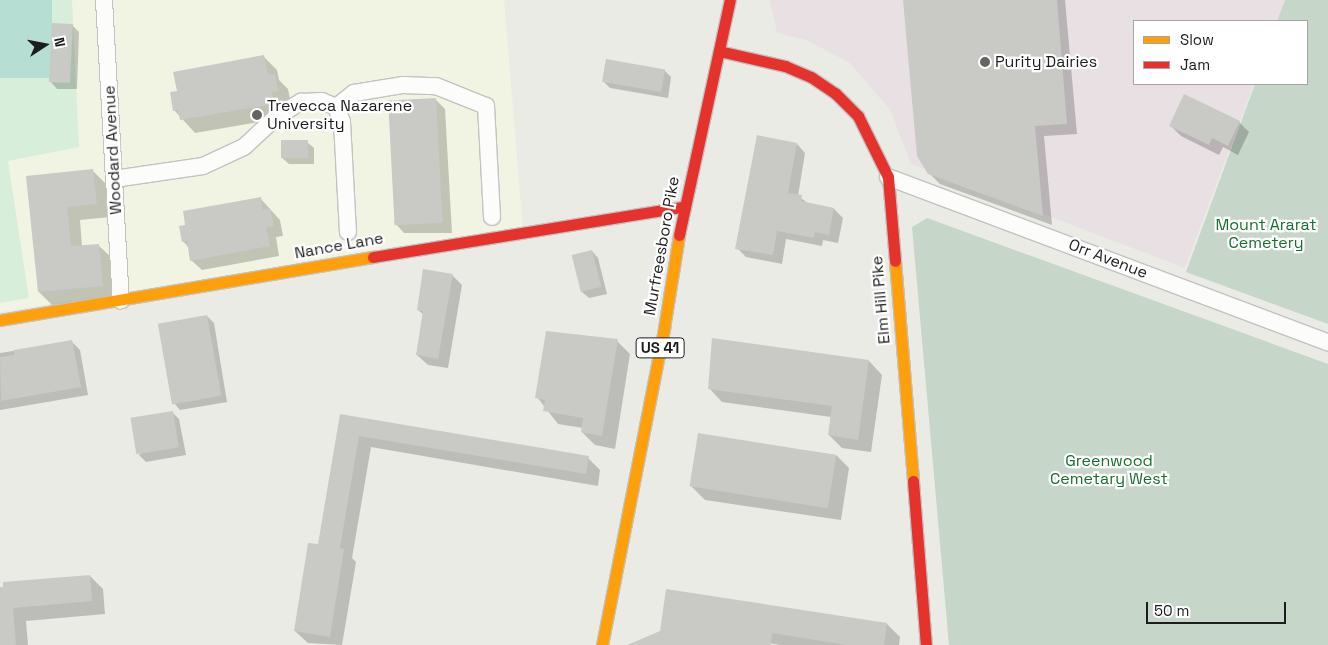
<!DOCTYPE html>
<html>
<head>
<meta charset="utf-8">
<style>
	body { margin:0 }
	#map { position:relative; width:1328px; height:645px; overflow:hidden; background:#ebebe6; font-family:"Space Grotesk",sans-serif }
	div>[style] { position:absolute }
	.industrial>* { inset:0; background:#e8e0e3 }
	.education>* { inset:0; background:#f2f4e3 }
	.cemetery>* { inset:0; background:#c6d6c9 }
	.park>* { inset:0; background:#d7efda }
	.pitch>* { inset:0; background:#b6ded3; transform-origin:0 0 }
	.shadow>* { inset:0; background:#0003 }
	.building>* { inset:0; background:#c9c9c6; transform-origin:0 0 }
	.roads { filter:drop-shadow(1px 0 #c2c2c0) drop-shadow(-1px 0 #c2c2c0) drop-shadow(0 1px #c2c2c0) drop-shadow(0 -1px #c2c2c0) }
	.street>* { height:16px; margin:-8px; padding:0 8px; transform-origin:8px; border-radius:8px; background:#fcfcfb }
	.slow>* { height:11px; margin:-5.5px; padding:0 5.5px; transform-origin:5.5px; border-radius:5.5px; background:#ff9f0a }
	.jam>* { height:11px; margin:-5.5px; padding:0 5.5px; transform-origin:5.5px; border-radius:5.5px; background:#e5322d }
	.dots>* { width:14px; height:14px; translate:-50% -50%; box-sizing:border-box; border:2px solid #fff; border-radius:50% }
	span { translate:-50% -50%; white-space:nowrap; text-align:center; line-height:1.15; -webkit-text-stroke:4.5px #fff; paint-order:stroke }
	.shield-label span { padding:1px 4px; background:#fff; border:1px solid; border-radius:4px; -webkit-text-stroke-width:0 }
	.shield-label { font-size:15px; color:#1d1d1d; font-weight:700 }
	.poi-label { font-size:16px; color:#1d1d1d }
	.left { translate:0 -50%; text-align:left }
	.street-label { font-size:16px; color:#1d1d1d }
	.park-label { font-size:16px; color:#176f2c }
	.legend { position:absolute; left:1133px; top:20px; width:175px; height:65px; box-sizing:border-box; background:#fff; border:1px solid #a5a5a5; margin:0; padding:6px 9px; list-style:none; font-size:15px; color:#1d1d1d }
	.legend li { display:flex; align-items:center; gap:10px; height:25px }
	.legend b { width:25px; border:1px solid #a5a5a5 }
	.north { position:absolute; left:20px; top:20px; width:50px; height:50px; -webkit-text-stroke:4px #fff; paint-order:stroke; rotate:79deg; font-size:14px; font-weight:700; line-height:20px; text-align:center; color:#1d1d1d }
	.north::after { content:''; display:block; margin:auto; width:18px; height:22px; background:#1d1d1d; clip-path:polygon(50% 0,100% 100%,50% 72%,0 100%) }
	.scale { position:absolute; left:1146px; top:602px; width:140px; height:22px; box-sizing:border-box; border:2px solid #1d1d1d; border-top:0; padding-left:6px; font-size:15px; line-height:18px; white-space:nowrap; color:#1d1d1d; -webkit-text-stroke:4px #fff; paint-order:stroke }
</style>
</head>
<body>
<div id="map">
	<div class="industrial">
		<i style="clip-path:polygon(770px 0,1285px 0,1277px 21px,1134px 21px,1134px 84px,1254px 84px,1185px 268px,911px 164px,890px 110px,850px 63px,806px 40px,777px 33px)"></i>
	</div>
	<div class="education">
		<i style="clip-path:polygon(0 0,504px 0,523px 231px,0 312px)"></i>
	</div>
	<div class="cemetery">
		<i style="clip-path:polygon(1285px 0,1328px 0,1328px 324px,1186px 272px,1255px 84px,1307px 84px,1307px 21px,1277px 21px)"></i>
		<i style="clip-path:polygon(927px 218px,1328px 364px,1328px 645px,949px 645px,912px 227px)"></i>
	</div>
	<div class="park">
		<i style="clip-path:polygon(0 0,72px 0,79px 147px,8px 161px,29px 298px,0 303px)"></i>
	</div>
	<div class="pitch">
		<i style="left:0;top:0;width:52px;height:78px"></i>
	</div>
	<div class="shadow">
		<i style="clip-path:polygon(904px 0,1065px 0,1077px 134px,1044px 136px,1052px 225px,940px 184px,929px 173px)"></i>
		<i style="clip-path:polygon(72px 25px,79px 32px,77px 89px,57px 89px,51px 82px)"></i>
		<i style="clip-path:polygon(264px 57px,277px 70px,279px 80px,288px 89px,291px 104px,287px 117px,195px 133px,174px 110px,178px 92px)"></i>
		<i style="clip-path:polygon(664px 70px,671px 77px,668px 98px,610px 88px,603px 81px)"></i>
		<i style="clip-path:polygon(435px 99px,445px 109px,452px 233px,404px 233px,394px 222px)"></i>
		<i style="clip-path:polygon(1239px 122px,1249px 132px,1238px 155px,1223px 147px,1219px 155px,1181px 136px,1171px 126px)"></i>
		<i style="clip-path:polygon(307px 142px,314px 148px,314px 164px,289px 164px,282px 158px)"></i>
		<i style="clip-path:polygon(797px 144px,805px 153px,798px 196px,809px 204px,834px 209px,843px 218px,838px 243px,823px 240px,822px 246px,786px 239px,782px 264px,746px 257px,737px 248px)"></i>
		<i style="clip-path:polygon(93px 171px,106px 184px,110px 217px,80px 220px,82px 246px,98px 245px,112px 258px,115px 299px,52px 305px,39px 292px,28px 177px)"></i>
		<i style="clip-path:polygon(260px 198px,280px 220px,283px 236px,276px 237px,279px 256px,202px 270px,191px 260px,189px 248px,183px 241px)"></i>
		<i style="clip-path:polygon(592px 251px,598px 258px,607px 294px,589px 298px,582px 292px)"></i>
		<i style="clip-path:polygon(452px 275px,462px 285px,448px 368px,428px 365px,417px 355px,424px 315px,418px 310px)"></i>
		<i style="clip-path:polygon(207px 316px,214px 323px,227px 402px,180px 410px,174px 403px)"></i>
		<i style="clip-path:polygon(714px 339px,869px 361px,882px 375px,871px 452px,842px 448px,829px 435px,831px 417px,722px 402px,709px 388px)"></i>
		<i style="clip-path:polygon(617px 341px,630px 354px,615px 449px,595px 445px,582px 432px,583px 428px,558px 424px,537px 397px)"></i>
		<i style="clip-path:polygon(72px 342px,80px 350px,88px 395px,0 410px,0 353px)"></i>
		<i style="clip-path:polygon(172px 412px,179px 419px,186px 455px,146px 462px,139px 455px)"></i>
		<i style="clip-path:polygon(341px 416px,588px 458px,600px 470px,598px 486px,371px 447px,352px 558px,356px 562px,342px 645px,308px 643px,295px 631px,319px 546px)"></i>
		<i style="clip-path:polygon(699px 435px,836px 455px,849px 468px,841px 520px,705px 500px,692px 487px)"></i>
		<i style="clip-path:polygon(90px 576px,103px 589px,105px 614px,26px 621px,28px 645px,0 645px,0 593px)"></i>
		<i style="clip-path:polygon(887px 624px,900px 637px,899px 645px,780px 645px,705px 633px,711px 645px,652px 645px,661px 632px)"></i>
	</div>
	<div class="building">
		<i style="clip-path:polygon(903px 0,1057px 0,1067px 124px,1035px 126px,1043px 216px,928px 174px,917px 156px)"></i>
		<i style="left:52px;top:23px;width:21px;height:59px;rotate:3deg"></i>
		<i style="clip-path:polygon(264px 55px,268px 75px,275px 74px,278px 91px,272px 92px,274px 104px,180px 120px,178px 110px,173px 111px,170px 92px,177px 91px,173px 72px)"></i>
		<i style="left:606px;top:59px;width:60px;height:23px;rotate:10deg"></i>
		<i style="clip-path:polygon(1184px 94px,1240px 121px,1228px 146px,1212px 138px,1209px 145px,1169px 126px)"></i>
		<i style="left:436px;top:98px;width:125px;height:48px;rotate:87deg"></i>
		<i style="clip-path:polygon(757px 135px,797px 143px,788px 193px,802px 195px,801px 201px,834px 208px,829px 235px,815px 232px,814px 238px,777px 231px,773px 255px,735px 249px)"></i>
		<i style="left:281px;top:140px;width:27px;height:18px"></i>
		<i style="clip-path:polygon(93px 169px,97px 204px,67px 207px,71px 246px,99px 244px,103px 286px,38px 292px,26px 176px)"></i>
		<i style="clip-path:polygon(261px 197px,263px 210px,270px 208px,274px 226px,266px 227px,270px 246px,190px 261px,187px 241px,182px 242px,179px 226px,185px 225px,183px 211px)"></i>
		<i style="left:592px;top:250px;width:38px;height:21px;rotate:76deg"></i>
		<i style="clip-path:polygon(423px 269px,453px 274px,438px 359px,416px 355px,423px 311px,417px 310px)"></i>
		<i style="left:207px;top:315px;width:82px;height:50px;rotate:80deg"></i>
		<i style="clip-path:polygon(546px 331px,618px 339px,602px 436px,581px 432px,583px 418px,543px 411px,545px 400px,535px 398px)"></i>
		<i style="clip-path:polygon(712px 338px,869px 360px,858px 440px,828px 435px,832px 406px,708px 389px)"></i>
		<i style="clip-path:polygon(72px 340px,81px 387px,1px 401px,0 357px,14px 355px,14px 350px)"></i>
		<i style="left:173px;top:411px;width:37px;height:43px;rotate:81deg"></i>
		<i style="clip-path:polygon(340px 414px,589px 456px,586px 474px,359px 436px,340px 548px,344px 549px,330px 637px,294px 631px,308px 543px,318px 544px)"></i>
		<i style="left:698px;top:433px;width:140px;height:54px;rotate:9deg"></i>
		<i style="clip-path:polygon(90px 575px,92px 601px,13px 608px,16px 645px,0 645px,0 587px,3px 587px,3px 582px)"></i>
		<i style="clip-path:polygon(666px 589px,887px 623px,884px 645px,847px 645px,772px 633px,771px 645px,627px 645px,660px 631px)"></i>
	</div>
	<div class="roads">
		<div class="street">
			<i style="left:104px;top:0;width:301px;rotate:86.8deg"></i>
			<i style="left:336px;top:107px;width:23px;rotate:-38deg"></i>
			<i style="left:354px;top:93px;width:50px;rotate:-9.3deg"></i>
			<i style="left:403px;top:85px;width:33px;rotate:2deg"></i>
			<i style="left:436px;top:86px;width:54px;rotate:21.8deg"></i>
			<i style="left:486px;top:106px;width:111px;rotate:86.9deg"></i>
			<i style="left:888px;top:177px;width:470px;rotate:20.6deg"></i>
			<i style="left:114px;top:179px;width:90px;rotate:-8.3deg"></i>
			<i style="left:203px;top:166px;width:45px;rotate:-24.9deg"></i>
			<i style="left:244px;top:147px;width:42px;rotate:-43.1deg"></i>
			<i style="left:275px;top:118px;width:31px;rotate:-32deg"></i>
			<i style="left:301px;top:102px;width:21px;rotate:-3deg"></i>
			<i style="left:322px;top:101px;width:15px;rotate:23deg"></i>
			<i style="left:336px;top:107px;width:16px;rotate:68deg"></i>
			<i style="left:342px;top:122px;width:110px;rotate:86.9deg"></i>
		</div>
		<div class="slow">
			<i style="left:895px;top:261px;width:221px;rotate:85.3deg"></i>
			<i style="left:0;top:320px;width:378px;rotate:-9.6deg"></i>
			<i style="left:602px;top:645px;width:323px;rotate:-78.9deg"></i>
			<i style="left:664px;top:328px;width:94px;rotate:-80.8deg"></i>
		</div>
		<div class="jam">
			<i style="left:719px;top:51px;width:68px;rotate:12.8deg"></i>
			<i style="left:785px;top:66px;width:28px;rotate:23deg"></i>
			<i style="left:811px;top:77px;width:29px;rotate:34deg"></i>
			<i style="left:835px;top:93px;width:33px;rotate:45deg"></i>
			<i style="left:858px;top:116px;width:68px;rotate:63.8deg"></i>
			<i style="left:888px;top:177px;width:84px;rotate:85.2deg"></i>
			<i style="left:679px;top:235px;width:240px;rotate:-77.8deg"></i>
			<i style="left:373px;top:257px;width:314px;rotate:-9.2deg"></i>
			<i style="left:913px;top:481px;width:165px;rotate:85.5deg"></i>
		</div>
	</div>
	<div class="dots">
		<i style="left:985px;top:62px;background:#656563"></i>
		<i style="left:257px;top:115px;background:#656563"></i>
	</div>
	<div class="shield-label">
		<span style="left:660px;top:348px">US 41</span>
	</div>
	<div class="poi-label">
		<span class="left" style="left:995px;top:62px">Purity Dairies</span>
		<span class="left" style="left:267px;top:115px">Trevecca Nazarene<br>University</span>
	</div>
	<div class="street-label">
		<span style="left:113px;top:150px;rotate:-93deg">Woodard Avenue</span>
		<span style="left:339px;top:246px;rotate:-10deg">Nance Lane</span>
		<span style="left:662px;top:246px;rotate:-80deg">Murfreesboro Pike</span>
		<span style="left:1108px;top:259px;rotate:21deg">Orr Avenue</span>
		<span style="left:881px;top:300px;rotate:-95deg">Elm Hill Pike</span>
	</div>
	<div class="park-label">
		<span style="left:1266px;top:234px">Mount Ararat<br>Cemetery</span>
		<span style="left:1109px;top:470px">Greenwood<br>Cemetary West</span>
	</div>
	<ul class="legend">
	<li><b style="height:6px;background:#ff9f0a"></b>Slow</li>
	<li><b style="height:6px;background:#e5322d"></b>Jam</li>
	</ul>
	<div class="north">N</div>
	<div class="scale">50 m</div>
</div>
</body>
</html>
